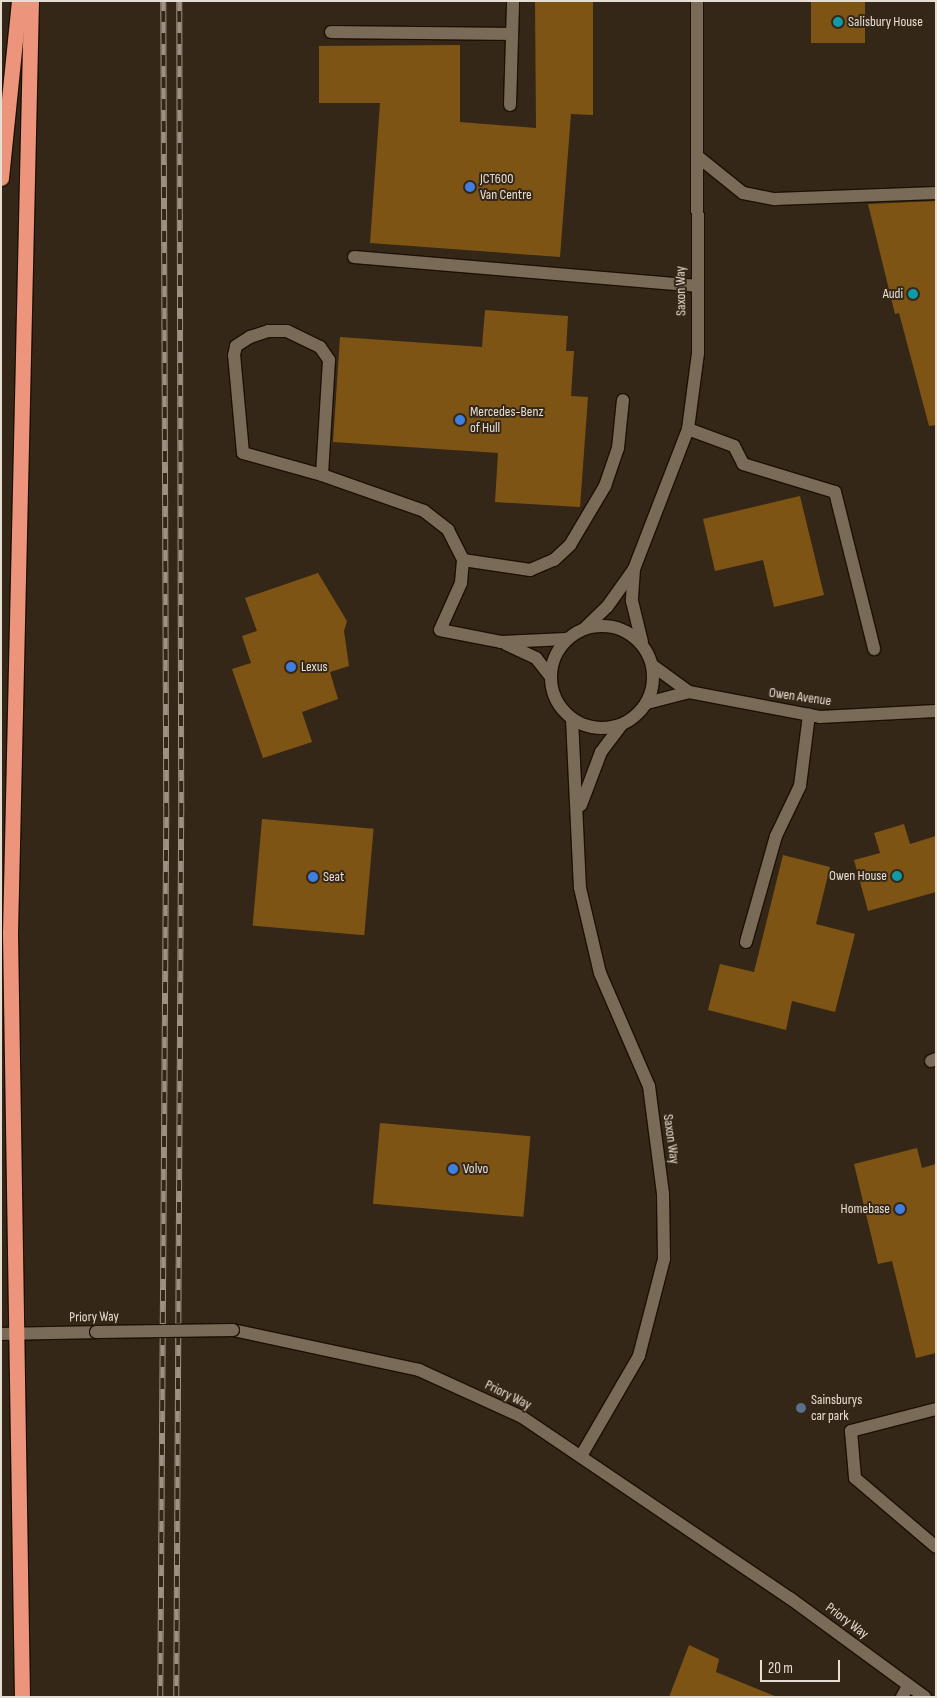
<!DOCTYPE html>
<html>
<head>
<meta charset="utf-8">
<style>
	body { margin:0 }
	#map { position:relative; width:937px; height:1698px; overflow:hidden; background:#352717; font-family:"Sofia Sans Condensed",sans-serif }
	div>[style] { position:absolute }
	.building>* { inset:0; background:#7e5415; transform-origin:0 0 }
	.roads { filter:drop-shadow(1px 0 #1c1002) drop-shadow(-1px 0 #1c1002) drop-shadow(0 1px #1c1002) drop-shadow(0 -1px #1c1002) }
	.lane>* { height:12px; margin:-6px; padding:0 6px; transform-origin:6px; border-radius:6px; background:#7a6a58 }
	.street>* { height:12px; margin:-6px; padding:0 6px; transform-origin:6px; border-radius:6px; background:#7a6a58 }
	.street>.ring { margin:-6px; padding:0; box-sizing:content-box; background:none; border:12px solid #7a6a58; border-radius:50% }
	.secondary>* { height:12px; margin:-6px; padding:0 6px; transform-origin:6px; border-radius:6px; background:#7a6a58 }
	.highway>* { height:15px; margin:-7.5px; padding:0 7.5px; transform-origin:7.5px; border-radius:7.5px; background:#ec957c }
	.rail>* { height:5.5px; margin-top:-2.75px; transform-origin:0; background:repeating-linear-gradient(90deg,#352717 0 11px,#9d9184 0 22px); box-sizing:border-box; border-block:1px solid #9d9184 }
	.bridges { filter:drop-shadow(1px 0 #1c1002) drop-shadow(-1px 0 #1c1002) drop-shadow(0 1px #1c1002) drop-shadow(0 -1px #1c1002) }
	.secondary-bridge>* { height:12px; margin:-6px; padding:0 6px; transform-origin:6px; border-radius:6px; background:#7a6a58 }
	.dots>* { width:14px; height:14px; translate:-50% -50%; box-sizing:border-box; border:2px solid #352717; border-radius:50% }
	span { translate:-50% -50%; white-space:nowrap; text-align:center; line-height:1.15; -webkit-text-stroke:4px #352717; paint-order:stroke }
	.poi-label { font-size:14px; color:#e7ded3 }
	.left { translate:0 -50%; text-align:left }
	.right { translate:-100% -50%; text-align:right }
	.street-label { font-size:14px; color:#e7ded3 }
	.frame { position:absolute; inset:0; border:2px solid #e7ded3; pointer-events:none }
	.scale { position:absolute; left:760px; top:1660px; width:80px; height:22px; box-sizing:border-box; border:2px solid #e7ded3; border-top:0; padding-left:6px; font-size:15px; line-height:18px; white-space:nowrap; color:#e7ded3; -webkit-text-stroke:4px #352717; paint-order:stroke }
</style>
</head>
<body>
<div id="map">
	<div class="building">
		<i style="clip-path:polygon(535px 1px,593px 1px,593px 115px,571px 114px,560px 257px,370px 243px,380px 103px,319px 103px,319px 46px,460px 45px,460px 122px,536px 128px)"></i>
		<i style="left:811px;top:1px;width:54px;height:42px"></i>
		<i style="clip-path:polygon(936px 201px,936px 425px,929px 426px,899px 313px,895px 314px,868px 204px)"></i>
		<i style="clip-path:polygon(485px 310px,568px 316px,566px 351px,574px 351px,571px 396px,588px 397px,580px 507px,495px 502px,498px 453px,333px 442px,340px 337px,482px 347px)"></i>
		<i style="clip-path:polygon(800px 496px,824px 595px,774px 607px,763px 560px,715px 571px,703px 519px)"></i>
		<i style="clip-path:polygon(318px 573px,347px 621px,344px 631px,349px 666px,330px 672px,338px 699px,302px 712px,312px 742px,263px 758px,232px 669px,251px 663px,242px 636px,257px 631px,245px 598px)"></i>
		<i style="left:262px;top:819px;width:112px;height:107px;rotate:5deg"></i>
		<i style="clip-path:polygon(904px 824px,910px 844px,936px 836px,936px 892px,868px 911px,854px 860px,880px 853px,874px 833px)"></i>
		<i style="clip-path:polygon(783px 855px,830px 867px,816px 924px,855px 934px,835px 1012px,792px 1001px,786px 1030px,708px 1010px,720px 964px,754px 972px)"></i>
		<i style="left:380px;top:1123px;width:151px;height:81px;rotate:5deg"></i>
		<i style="clip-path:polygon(917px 1148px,922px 1168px,936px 1164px,936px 1353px,916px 1358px,892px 1261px,878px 1264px,854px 1164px)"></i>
		<i style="clip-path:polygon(689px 1645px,719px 1659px,716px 1672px,777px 1697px,669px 1697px)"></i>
	</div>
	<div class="roads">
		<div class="lane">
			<i style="left:331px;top:32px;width:179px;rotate:0.6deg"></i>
			<i style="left:510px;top:105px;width:104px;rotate:-88.3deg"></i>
			<i style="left:697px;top:156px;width:59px;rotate:38.8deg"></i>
			<i style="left:743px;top:193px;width:33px;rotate:11deg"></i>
			<i style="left:775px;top:199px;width:161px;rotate:-2.1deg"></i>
			<i style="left:354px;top:257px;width:343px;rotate:4.8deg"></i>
			<i style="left:688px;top:429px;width:49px;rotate:20.3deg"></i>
			<i style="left:734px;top:446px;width:20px;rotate:63deg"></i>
			<i style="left:743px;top:464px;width:96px;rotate:16.9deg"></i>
			<i style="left:835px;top:492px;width:162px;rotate:76deg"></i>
			<i style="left:322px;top:475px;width:82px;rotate:-164.4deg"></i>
			<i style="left:243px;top:453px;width:98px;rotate:-95.2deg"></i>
			<i style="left:234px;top:355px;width:9px;rotate:-77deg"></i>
			<i style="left:236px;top:346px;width:17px;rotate:-33deg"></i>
			<i style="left:250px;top:337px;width:19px;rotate:-18deg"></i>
			<i style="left:268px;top:331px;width:19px"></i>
			<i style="left:287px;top:331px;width:37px;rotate:26deg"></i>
			<i style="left:320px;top:347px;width:16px;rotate:55deg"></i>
			<i style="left:329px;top:360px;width:115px;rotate:93.5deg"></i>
			<i style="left:322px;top:475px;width:108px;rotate:19.4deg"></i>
			<i style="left:424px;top:511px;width:31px;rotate:38deg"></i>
			<i style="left:448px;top:530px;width:34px;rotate:63deg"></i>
			<i style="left:463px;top:560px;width:23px;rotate:95deg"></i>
			<i style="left:461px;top:583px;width:51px;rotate:114.1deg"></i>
			<i style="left:463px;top:560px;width:68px;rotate:8.5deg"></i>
			<i style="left:530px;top:570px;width:26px;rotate:-23deg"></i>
			<i style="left:554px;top:560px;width:22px;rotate:-43deg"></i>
			<i style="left:570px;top:545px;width:69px;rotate:-59.3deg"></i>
			<i style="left:605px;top:486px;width:40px;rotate:-71.1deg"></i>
			<i style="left:618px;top:448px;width:48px;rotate:-84.1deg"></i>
			<i style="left:746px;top:942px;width:110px;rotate:-74.2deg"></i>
			<i style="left:776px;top:836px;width:55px;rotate:-64.4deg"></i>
			<i style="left:800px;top:786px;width:72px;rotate:-82.8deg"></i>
			<i style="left:931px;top:1061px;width:5px;rotate:-22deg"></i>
			<i style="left:936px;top:1409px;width:88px;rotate:165.5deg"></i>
			<i style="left:851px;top:1431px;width:47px;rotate:85.1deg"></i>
			<i style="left:855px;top:1478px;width:106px;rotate:40.4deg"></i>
		</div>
		<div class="street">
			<i style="left:634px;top:569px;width:32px;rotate:94deg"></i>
			<i style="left:632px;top:601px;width:42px;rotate:76.3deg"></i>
			<i class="ring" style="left:551px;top:626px;width:90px;height:90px"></i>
			<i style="left:585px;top:628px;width:30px;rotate:-44deg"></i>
			<i style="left:607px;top:607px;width:47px;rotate:-54.6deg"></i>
			<i style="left:634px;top:569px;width:150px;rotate:-68.9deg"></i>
			<i style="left:688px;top:429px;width:77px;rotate:-82.5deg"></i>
			<i style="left:698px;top:353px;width:352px;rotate:-90.2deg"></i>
			<i style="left:440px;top:630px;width:62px;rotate:11.1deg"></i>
			<i style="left:501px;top:642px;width:65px;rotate:-2.6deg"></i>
			<i style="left:506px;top:644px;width:33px;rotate:25deg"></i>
			<i style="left:536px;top:658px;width:23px;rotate:52deg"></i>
			<i style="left:652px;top:665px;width:46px;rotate:36.1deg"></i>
			<i style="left:689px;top:692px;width:133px;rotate:10.8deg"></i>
			<i style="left:820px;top:717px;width:116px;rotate:-3deg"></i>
			<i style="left:647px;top:703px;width:43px;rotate:-14.7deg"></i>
			<i style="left:572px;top:719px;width:169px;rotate:87.3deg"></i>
			<i style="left:580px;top:888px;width:87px;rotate:76.8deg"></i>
			<i style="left:600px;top:973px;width:123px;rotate:66.6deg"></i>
			<i style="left:649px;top:1086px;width:109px;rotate:82.6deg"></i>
			<i style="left:663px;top:1194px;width:65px;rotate:89.1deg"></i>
			<i style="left:664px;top:1259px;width:100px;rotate:104.5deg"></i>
			<i style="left:639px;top:1356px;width:116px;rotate:120.1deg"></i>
			<i style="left:581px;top:805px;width:57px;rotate:-69.3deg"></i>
			<i style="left:601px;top:752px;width:34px;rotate:-53deg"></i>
			<i style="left:902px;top:1697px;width:13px;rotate:-61deg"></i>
		</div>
		<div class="secondary">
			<i style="left:233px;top:1330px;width:190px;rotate:12.1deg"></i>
			<i style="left:419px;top:1370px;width:113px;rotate:24.5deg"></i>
			<i style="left:522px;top:1417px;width:325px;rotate:34.1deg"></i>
			<i style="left:791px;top:1599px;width:166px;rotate:36.2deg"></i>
			<i style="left:1px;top:1334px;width:95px;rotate:-1.2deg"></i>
		</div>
		<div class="highway">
			<i style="left:1px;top:178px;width:178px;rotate:-84.2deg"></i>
			<i style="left:22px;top:1697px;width:764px;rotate:-90.9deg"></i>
			<i style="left:10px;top:933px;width:932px;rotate:-88.71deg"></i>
		</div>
	</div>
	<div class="rail">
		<i style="left:160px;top:1697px;width:883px;rotate:-89.61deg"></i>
		<i style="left:166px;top:814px;width:813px;rotate:-90.21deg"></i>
		<i style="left:176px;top:1697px;width:883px;rotate:-89.68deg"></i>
		<i style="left:181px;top:814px;width:813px;rotate:-90.14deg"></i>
	</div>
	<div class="bridges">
		<div class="secondary-bridge">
			<i style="left:96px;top:1332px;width:137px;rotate:-0.8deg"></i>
		</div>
	</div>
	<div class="dots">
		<i style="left:838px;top:22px;background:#0f9aa8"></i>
		<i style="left:470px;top:187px;background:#3f7fe0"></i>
		<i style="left:913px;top:294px;background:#0f9aa8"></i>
		<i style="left:460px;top:420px;background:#3f7fe0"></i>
		<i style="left:291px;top:667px;background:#3f7fe0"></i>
		<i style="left:897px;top:876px;background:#0f9aa8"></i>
		<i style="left:313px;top:877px;background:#3f7fe0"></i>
		<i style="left:453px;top:1169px;background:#3f7fe0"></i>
		<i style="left:900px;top:1209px;background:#3f7fe0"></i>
		<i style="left:801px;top:1408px;background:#5c6f8a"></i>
	</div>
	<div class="poi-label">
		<span class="left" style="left:848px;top:22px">Salisbury House</span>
		<span class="left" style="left:480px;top:187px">JCT600<br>Van Centre</span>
		<span class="right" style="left:903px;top:294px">Audi</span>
		<span class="left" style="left:470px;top:420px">Mercedes-Benz<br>of Hull</span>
		<span class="left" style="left:301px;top:667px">Lexus</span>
		<span class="right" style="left:887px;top:876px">Owen House</span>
		<span class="left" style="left:323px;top:877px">Seat</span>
		<span class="left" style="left:463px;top:1169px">Volvo</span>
		<span class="right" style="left:890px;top:1209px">Homebase</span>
		<span class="left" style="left:811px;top:1408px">Sainsburys<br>car park</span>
	</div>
	<div class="street-label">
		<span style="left:681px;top:291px;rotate:-91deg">Saxon Way</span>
		<span style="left:800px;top:697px;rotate:8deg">Owen Avenue</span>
		<span style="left:671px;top:1139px;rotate:82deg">Saxon Way</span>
		<span style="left:94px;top:1317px;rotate:-1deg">Priory Way</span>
		<span style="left:508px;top:1395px;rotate:26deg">Priory Way</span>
		<span style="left:847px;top:1621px;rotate:37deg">Priory Way</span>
	</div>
	<div class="frame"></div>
	<div class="scale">20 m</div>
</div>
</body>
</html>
